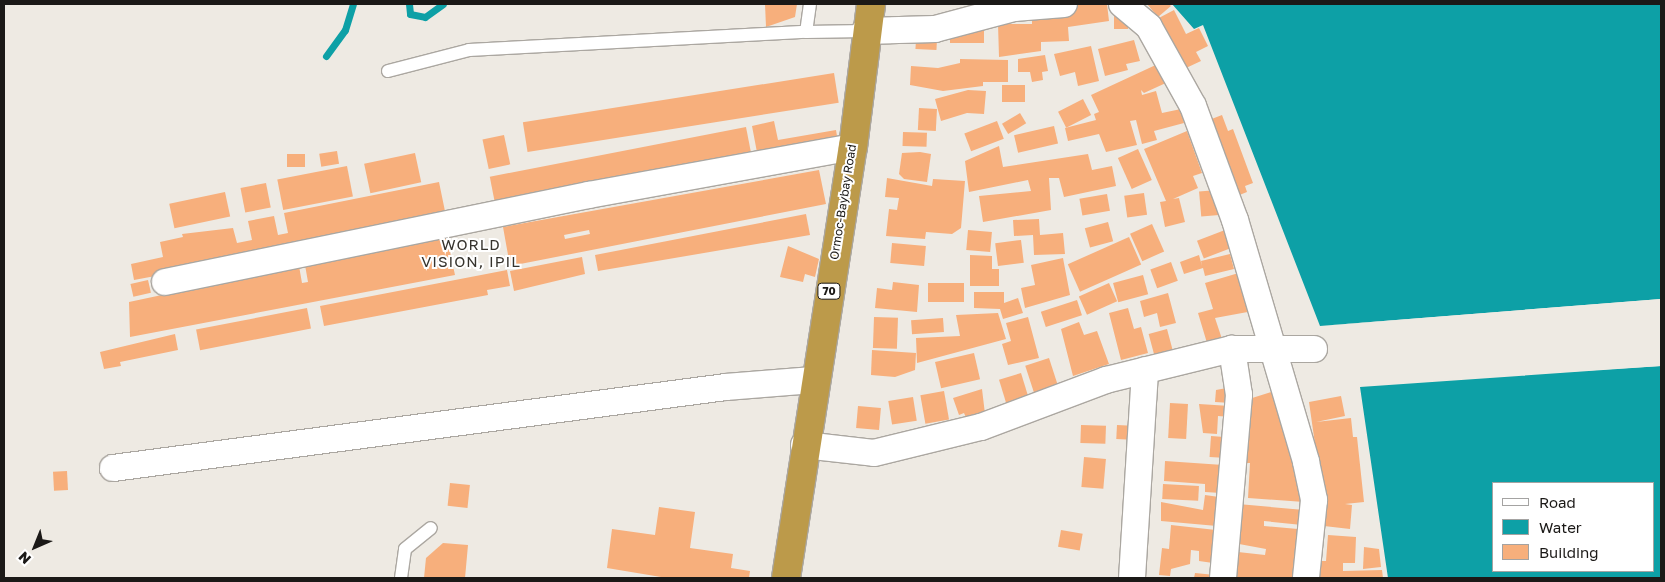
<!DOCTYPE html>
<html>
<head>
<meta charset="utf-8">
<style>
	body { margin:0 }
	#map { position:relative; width:1665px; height:582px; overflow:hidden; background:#eeeae3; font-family:"Golos Text",sans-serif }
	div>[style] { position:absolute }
	.water>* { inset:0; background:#0da0a6 }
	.pier>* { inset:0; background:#eeeae3 }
	.stream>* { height:7px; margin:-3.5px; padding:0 3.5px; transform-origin:3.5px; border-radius:3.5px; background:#0da0a6 }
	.building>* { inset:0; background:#f7af7c; transform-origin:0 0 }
	.roads { filter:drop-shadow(1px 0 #aba7a1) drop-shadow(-1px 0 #aba7a1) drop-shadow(0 1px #aba7a1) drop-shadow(0 -1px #aba7a1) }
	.service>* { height:12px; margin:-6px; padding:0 6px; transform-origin:6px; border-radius:6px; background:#fff }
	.minor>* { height:26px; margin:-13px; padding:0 13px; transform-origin:13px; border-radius:13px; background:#fff }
	.trunk>* { height:28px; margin:-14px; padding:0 14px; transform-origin:14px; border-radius:14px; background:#bc9a4a }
	span { translate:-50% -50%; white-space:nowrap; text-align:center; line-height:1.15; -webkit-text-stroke:4px #fff; paint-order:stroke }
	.shield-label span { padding:1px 4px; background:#fff; border:1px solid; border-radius:4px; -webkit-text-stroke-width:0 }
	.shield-label { font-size:11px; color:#1b1917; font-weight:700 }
	.street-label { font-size:12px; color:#1b1917 }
	.quarter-label { font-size:15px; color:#36332d; letter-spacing:1px }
	.frame { position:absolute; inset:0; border:5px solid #1b1917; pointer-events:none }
	.legend { position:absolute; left:1492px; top:482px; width:162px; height:90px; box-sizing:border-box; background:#fff; border:1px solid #a4a3a2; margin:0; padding:6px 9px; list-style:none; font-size:15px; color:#1b1917 }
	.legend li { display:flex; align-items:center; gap:10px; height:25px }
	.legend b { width:25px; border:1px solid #a4a3a2 }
	.north { position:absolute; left:10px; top:522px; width:50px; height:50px; -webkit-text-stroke:4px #fff; paint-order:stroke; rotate:224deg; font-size:14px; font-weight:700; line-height:20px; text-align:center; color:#1b1917 }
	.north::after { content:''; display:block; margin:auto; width:18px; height:22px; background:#1b1917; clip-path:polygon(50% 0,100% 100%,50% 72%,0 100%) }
</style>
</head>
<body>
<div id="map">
	<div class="water">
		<i style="clip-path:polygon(1172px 4px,1661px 4px,1661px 299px,1320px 326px,1203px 25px,1194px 29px)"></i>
		<i style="clip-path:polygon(evenodd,1661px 366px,1661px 578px,1388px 578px,1360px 387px,1661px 366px,1494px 483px,1654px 483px,1654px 571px,1494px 571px,1494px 483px)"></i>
	</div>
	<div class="pier">
		<i style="clip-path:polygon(1661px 299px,1661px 302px,1320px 326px)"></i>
		<i style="clip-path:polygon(1661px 364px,1661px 366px,1358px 385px,1360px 385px)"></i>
	</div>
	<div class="stream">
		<i style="left:409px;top:4px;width:10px;rotate:84deg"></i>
		<i style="left:410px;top:14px;width:15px;rotate:11deg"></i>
		<i style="left:425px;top:17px;width:22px;rotate:-36deg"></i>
		<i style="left:326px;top:56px;width:32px;rotate:-54deg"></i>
		<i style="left:345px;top:30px;width:27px;rotate:-73deg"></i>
	</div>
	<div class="building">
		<i style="clip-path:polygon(765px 4px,797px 4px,795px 17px,766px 27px)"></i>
		<i style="clip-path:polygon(1107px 4px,1109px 21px,1068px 27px,1069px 41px,1041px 42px,1041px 51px,999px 57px,998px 24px,1032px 24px,1032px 6px)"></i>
		<i style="clip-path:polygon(1147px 4px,1169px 4px,1171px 6px,1158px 17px)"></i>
		<i style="clip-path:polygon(1174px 10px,1186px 34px,1199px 28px,1208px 46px,1196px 52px,1201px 61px,1186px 68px,1155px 20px)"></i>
		<i style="left:1114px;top:14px;width:14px;height:15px"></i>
		<i style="left:984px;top:27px;width:16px;height:34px;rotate:90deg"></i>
		<i style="left:916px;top:39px;width:21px;height:10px;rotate:3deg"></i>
		<i style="clip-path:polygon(1134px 40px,1140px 61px,1126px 64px,1128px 70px,1105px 76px,1098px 49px)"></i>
		<i style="clip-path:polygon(1091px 46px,1099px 81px,1078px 86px,1075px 72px,1060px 76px,1054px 54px)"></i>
		<i style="clip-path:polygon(1045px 55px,1048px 71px,1042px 72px,1043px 80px,1032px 82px,1030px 72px,1018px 72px,1018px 59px)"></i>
		<i style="clip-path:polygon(960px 59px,1008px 60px,1008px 82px,983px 82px,983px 86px,943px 91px,910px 85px,911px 66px,938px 68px,960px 63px)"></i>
		<i style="clip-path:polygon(1160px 63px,1168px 82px,1144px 93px,1141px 90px,1142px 95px,1156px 91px,1162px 113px,1181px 109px,1184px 123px,1154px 131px,1157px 140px,1142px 144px,1136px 120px,1130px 121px,1137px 145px,1106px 152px,1099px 134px,1068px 141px,1065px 128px,1096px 120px,1094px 114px,1099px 112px,1091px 95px)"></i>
		<i style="left:834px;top:73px;width:30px;height:315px;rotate:81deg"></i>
		<i style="left:1002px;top:85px;width:23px;height:17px"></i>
		<i style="clip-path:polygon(968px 90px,986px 91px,984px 114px,967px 113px,941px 121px,935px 99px)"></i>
		<i style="left:1083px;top:99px;width:18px;height:28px;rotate:63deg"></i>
		<i style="left:919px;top:108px;width:18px;height:22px;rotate:3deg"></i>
		<i style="left:1020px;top:113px;width:12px;height:21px;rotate:59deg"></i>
		<i style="clip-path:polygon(1222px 115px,1228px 131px,1233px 129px,1253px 183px,1245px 186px,1247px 192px,1237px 196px,1209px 120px)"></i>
		<i style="clip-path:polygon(774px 121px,778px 140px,836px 130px,839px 148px,759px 163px,752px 126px)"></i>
		<i style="left:997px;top:121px;width:19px;height:35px;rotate:69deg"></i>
		<i style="left:1054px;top:126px;width:18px;height:41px;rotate:77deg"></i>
		<i style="left:746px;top:127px;width:37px;height:261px;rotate:79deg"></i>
		<i style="clip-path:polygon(1187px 131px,1202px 173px,1193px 176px,1198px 188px,1173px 199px,1179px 198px,1185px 222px,1165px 227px,1160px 202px,1166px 201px,1144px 149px)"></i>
		<i style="left:903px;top:132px;width:24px;height:14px;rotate:2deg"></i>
		<i style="left:504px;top:135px;width:30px;height:22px;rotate:78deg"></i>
		<i style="clip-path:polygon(999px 146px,1003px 167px,1088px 154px,1092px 170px,1112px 166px,1116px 186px,1064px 197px,1059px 178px,1049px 178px,1051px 210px,983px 222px,979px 196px,1031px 191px,1028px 180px,969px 192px,965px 161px)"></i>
		<i style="left:1138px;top:149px;width:34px;height:22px;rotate:66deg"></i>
		<i style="left:337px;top:151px;width:13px;height:18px;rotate:81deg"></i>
		<i style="clip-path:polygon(920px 152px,931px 154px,927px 182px,904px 179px,899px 174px,902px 153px)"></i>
		<i style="left:415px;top:153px;width:30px;height:52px;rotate:78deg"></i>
		<i style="left:287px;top:154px;width:18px;height:13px"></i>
		<i style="left:347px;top:166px;width:31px;height:71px;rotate:79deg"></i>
		<i style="clip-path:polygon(evenodd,819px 170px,826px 204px,510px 266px,503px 227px,819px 170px,589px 230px,590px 234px,565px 239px,564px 235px,589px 230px)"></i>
		<i style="clip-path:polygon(887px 178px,932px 186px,933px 179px,965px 181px,961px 228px,952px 234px,926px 232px,925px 239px,886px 236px,889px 209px,897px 210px,899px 198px,885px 197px)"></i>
		<i style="clip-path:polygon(439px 182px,447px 221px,134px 280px,131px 264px,163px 257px,160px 242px,183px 237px,182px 234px,233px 228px,237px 243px,252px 240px,248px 221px,274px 216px,278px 235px,288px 233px,284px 213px)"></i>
		<i style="left:266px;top:183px;width:25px;height:26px;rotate:79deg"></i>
		<i style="left:1217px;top:190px;width:25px;height:18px;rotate:85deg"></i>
		<i style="left:225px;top:192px;width:25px;height:57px;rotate:78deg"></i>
		<i style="left:1144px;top:193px;width:22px;height:20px;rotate:82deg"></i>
		<i style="left:1107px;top:194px;width:17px;height:28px;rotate:80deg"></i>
		<i style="clip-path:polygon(806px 214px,810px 235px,598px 271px,595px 255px)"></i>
		<i style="clip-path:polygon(1039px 219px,1040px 235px,1063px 233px,1065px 254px,1034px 255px,1033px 235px,1014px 236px,1013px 220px)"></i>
		<i style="left:1108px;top:222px;width:20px;height:24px;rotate:75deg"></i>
		<i style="left:1152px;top:224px;width:30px;height:24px;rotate:66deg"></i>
		<i style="left:968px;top:230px;width:24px;height:20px;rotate:5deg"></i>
		<i style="left:1225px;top:230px;width:19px;height:30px;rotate:69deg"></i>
		<i style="left:1129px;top:237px;width:30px;height:67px;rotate:66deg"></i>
		<i style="clip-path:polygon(447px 238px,455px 275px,130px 337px,129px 302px,299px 266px,302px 283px,308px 282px,305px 265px)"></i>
		<i style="left:1021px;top:240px;width:23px;height:26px;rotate:83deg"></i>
		<i style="left:892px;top:243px;width:34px;height:20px;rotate:5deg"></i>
		<i style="clip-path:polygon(788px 246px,819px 259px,815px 277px,805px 274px,803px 282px,780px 277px)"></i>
		<i style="clip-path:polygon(1230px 254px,1234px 269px,1205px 276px,1203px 268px,1184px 274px,1180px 262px,1199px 255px,1202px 266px,1201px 261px)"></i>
		<i style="clip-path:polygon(970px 255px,992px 256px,992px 269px,999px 269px,999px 286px,970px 286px)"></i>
		<i style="clip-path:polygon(582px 257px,585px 274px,514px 291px,510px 271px)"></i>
		<i style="clip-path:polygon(1063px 258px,1070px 295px,1025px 308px,1021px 288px,1035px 285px,1031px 265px)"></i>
		<i style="left:1171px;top:262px;width:20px;height:22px;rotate:70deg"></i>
		<i style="clip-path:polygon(507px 270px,510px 286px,487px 290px,488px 295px,324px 326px,320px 306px)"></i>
		<i style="clip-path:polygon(1242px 272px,1253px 311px,1215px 318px,1222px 339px,1207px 343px,1198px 313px,1213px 309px,1205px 283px)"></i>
		<i style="left:1143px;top:275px;width:20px;height:31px;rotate:75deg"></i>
		<i style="left:148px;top:280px;width:13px;height:18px;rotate:77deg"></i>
		<i style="clip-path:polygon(893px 282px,919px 285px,917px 312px,875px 308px,877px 288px,892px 290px)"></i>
		<i style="left:964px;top:283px;width:19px;height:36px;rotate:90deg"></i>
		<i style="left:1109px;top:283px;width:20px;height:33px;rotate:66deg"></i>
		<i style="clip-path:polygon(974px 292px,1004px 292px,1004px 303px,1018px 298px,1023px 313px,1003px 319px,1000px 309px,974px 308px)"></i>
		<i style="clip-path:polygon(1168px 293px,1176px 323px,1160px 327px,1157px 313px,1144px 317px,1140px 301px)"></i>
		<i style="left:1077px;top:300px;width:16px;height:38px;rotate:72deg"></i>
		<i style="left:307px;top:308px;width:21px;height:113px;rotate:79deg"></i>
		<i style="clip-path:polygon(1128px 308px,1134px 329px,1141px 327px,1148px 353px,1121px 360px,1109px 313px)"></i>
		<i style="clip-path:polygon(998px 313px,1006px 339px,917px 363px,916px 338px,960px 336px,956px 315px)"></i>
		<i style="left:874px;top:317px;width:24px;height:31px;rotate:2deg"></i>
		<i style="clip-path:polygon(1028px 317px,1039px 358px,1008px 365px,1002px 344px,1011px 341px,1006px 323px)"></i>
		<i style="left:943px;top:318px;width:14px;height:32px;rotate:86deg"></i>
		<i style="clip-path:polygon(1079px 322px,1084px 335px,1097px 331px,1109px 364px,1073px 376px,1061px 329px)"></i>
		<i style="left:1167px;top:329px;width:28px;height:19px;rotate:75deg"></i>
		<i style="clip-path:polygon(175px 334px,178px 350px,120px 362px,121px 366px,104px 369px,100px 352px)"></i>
		<i style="clip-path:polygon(872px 350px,916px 353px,915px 370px,895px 377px,871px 375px)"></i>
		<i style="left:974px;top:353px;width:27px;height:40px;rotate:77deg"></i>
		<i style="left:1049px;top:358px;width:33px;height:25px;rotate:72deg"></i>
		<i style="left:1021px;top:373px;width:27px;height:23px;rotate:73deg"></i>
		<i style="clip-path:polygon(1232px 387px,1231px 403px,1215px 402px,1216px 390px)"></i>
		<i style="clip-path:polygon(982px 389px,985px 414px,967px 420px,964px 413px,959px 415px,953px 398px)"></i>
		<i style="clip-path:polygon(1278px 390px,1295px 429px,1293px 466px,1306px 467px,1304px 502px,1248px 498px,1250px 463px,1244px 463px,1249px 399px)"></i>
		<i style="left:944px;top:391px;width:29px;height:24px;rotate:80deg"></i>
		<i style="clip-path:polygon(1341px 396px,1345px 416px,1316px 422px,1351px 418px,1353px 437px,1357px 437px,1364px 502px,1345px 504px,1352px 505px,1350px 529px,1324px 526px,1327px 502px,1318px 501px,1320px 479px,1309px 402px)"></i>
		<i style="left:913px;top:397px;width:24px;height:25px;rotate:81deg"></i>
		<i style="left:1170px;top:403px;width:18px;height:35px;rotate:3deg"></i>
		<i style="clip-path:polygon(1199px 404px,1230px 406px,1230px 417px,1218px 416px,1217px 434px,1203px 433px)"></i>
		<i style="left:858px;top:406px;width:23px;height:22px;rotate:5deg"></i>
		<i style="left:1081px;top:425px;width:25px;height:18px;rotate:2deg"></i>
		<i style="left:1117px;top:425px;width:20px;height:14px;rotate:3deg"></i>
		<i style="left:1211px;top:436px;width:13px;height:21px;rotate:4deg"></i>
		<i style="left:1084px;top:457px;width:22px;height:30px;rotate:5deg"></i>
		<i style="clip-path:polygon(1165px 461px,1223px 465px,1221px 493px,1205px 492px,1205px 484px,1164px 481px)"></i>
		<i style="left:67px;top:471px;width:19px;height:14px;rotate:87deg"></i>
		<i style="left:450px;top:483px;width:20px;height:23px;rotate:6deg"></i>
		<i style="left:1163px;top:484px;width:36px;height:15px;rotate:3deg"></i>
		<i style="clip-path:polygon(1205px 495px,1219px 497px,1217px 526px,1161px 521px,1161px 502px,1203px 510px)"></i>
		<i style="clip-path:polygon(1238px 504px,1304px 510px,1302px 525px,1264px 521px,1264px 526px,1298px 529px,1293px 578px,1236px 578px,1238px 552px,1265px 555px,1266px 549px,1239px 544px)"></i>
		<i style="clip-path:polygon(659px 507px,695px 512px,690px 548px,733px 554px,731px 568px,750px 571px,749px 578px,667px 578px,607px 568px,612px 529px,655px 535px)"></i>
		<i style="clip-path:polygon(1171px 525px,1216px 530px,1213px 563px,1199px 561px,1199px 551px,1191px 550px,1190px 564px,1171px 569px,1170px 576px,1159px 575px,1162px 548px,1169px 549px)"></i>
		<i style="left:1061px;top:530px;width:22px;height:17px;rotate:10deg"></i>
		<i style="clip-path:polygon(1328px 535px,1356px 537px,1355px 563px,1343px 563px,1343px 571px,1382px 570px,1383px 578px,1317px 578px,1318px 561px,1326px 561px)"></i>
		<i style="clip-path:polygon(443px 543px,468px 545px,465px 578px,424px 578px,426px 558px)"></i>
		<i style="clip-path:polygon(1364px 547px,1379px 549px,1381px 567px,1363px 569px)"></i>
		<i style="clip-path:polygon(1195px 573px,1215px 575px,1215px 578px,1194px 578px)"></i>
	</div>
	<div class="roads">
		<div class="service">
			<i style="left:810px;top:4px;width:28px;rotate:98deg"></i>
			<i style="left:806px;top:32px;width:59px;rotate:-1deg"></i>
			<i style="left:388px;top:71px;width:84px;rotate:-14.5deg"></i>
			<i style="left:469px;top:50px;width:337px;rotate:-3.1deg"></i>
			<i style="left:401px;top:578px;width:29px;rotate:-82deg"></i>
			<i style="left:405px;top:549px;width:33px;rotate:-39deg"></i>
		</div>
		<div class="minor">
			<i style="left:1122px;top:4px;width:35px;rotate:40deg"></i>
			<i style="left:1149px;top:27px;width:90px;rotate:60.9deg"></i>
			<i style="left:1193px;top:106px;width:121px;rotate:69.8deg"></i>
			<i style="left:1235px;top:220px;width:252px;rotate:73.6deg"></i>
			<i style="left:1306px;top:462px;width:39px;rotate:78deg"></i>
			<i style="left:1314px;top:500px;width:78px;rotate:95.9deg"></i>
			<i style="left:865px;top:31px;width:70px;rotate:-1.6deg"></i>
			<i style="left:935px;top:29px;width:82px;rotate:-14.9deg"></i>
			<i style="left:1014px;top:8px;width:50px;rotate:-4.6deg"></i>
			<i style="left:165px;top:282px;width:433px;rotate:-11.6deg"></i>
			<i style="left:589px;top:195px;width:268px;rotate:-10.3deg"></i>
			<i style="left:804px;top:445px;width:70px;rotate:6.5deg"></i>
			<i style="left:874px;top:453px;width:110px;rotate:-13.7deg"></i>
			<i style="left:981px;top:427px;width:134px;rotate:-20.6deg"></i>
			<i style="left:1106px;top:380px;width:130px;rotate:-13.8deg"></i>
			<i style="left:1232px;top:349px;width:82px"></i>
			<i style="left:113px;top:468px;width:618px;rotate:-7.53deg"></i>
			<i style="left:726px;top:387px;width:87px;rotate:-4.6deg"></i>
			<i style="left:1132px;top:578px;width:208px;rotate:-86.4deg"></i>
			<i style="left:1223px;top:578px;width:184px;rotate:-85deg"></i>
			<i style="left:1239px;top:395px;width:47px;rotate:-98.7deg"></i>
		</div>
		<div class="trunk">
			<i style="left:786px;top:578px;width:436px;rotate:-81.2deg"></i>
			<i style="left:853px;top:147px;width:144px;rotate:-82.8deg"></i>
		</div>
	</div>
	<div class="shield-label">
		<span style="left:829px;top:291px">70</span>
	</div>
	<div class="street-label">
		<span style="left:843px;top:202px;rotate:-81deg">Ormoc-Baybay Road</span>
	</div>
	<div class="quarter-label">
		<span style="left:471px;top:253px">WORLD<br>VISION, IPIL</span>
	</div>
	<div class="frame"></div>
	<ul class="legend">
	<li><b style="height:6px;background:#fff"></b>Road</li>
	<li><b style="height:14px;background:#0da0a6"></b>Water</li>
	<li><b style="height:14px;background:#f7af7c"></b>Building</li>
	</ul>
	<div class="north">N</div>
</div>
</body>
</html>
